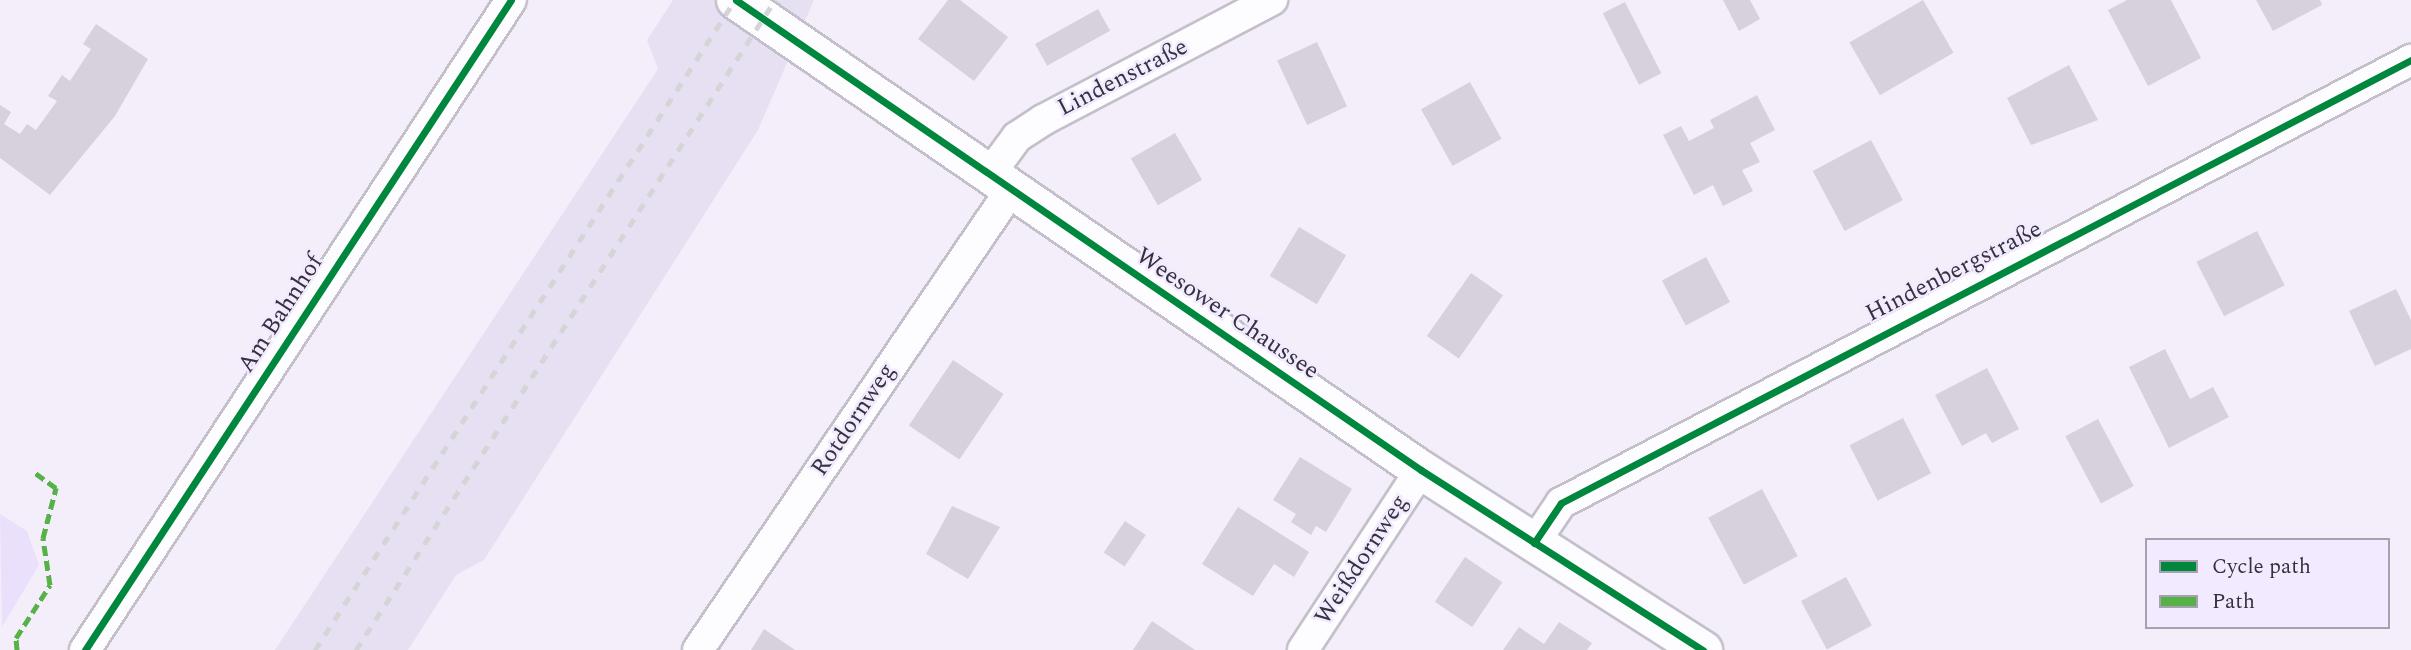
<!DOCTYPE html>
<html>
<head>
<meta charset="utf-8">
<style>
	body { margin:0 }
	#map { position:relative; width:2411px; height:650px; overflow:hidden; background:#f3eefa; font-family:Spectral,serif }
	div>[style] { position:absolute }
	.built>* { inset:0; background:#e7e0f2 }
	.green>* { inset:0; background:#ebe0fc }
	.building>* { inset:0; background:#d6d1dd; transform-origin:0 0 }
	.roads { filter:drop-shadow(2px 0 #c4c0cb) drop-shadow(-2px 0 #c4c0cb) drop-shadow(0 2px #c4c0cb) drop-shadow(0 -2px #c4c0cb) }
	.street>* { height:30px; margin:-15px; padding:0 15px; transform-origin:15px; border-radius:15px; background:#fdfcfe }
	.secondary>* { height:38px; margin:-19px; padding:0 19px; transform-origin:19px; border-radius:19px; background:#fdfcfe }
	.rail>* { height:5px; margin-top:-2.5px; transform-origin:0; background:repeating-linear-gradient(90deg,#d5d4d7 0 9px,transparent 0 18px) }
	.quiet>* { height:5px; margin-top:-2.5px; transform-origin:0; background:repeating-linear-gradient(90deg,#56b247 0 10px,transparent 0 15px) }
	.cycleway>* { height:7px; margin:-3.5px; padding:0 3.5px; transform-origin:3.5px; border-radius:3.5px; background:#00873e }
	span { translate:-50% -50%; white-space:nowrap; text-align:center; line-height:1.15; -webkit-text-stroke:5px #f2eafe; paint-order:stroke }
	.street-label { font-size:24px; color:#36313e }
	.legend { position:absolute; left:2145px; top:538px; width:245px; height:91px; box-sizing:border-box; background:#f2eafe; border:2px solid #a7a0b1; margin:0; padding:9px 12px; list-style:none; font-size:21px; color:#36313e }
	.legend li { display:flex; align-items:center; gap:14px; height:35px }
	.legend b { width:35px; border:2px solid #a7a0b1 }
</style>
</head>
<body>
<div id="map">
	<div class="built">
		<i style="clip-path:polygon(673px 0,814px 0,758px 130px,484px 560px,456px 575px,408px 650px,275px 650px,658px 69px,647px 40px)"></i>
	</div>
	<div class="green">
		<i style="clip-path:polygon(0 514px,27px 531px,39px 565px,2px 627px)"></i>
	</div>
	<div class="building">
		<i style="clip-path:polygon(948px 0,960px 0,1008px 37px,974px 81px,918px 39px)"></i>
		<i style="clip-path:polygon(1723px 0,1750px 0,1760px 19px,1739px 31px)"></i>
		<i style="left:1923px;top:0;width:61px;height:85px;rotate:60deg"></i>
		<i style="clip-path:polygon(2127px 0,2171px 0,2201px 58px,2148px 86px,2108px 10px)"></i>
		<i style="clip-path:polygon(2256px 0,2320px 0,2322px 5px,2273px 31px)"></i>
		<i style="left:1625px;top:2px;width:80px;height:25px;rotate:63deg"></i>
		<i style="left:1098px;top:9px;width:25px;height:72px;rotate:61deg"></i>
		<i style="clip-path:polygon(96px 24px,148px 59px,115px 116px,50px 195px,0 158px,0 105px,11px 112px,4px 124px,20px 134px,27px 124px,36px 130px,57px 101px,48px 96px,62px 75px,70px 81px,91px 49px,83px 44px)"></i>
		<i style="left:1317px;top:42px;width:71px;height:44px;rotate:65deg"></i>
		<i style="clip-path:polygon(2069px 65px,2098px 120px,2031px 145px,2007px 98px)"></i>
		<i style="left:1470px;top:82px;width:65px;height:56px;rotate:61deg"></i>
		<i style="clip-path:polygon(1757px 95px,1775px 130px,1750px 143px,1760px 162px,1742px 170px,1753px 191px,1723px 206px,1713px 185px,1694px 195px,1663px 135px,1681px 126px,1689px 141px,1714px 128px,1710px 120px)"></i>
		<i style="left:1175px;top:133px;width:54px;height:51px;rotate:60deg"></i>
		<i style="left:1871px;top:140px;width:68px;height:66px;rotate:62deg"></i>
		<i style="left:1299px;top:227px;width:55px;height:57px;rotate:31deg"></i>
		<i style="left:2257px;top:231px;width:61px;height:68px;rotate:63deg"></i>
		<i style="left:1706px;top:257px;width:51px;height:50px;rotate:62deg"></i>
		<i style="left:1471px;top:273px;width:39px;height:77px;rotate:35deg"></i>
		<i style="clip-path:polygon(2396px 289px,2411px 320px,2411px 349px,2375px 366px,2349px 311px)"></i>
		<i style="clip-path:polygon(2165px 349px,2190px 399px,2213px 387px,2229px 417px,2169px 448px,2129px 367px)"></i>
		<i style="left:953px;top:360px;width:61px;height:79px;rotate:34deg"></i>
		<i style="clip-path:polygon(1987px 368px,2019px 429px,1992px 443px,1986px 433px,1962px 446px,1935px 395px)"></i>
		<i style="left:1903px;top:418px;width:62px;height:60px;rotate:63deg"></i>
		<i style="left:2098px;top:419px;width:76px;height:37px;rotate:62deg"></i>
		<i style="clip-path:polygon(1300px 457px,1352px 489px,1326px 532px,1316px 526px,1311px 535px,1291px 522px,1296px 514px,1273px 500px)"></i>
		<i style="left:1762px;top:489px;width:76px;height:61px;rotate:62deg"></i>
		<i style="clip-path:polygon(952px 506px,1000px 527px,968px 579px,926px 554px)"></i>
		<i style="clip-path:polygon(1238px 507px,1309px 552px,1294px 577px,1274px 564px,1253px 596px,1202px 564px)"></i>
		<i style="left:1125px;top:521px;width:25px;height:38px;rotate:34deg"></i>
		<i style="left:1465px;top:557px;width:45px;height:54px;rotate:34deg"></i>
		<i style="left:1846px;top:577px;width:55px;height:51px;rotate:62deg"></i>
		<i style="clip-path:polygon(1152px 621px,1195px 650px,1133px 650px)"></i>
		<i style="clip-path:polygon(1559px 622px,1592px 643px,1587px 650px,1503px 650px,1519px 627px,1544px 644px)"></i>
		<i style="clip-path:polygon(764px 629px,795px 650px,751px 650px)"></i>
	</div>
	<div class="roads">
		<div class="street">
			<i style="left:989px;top:175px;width:47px;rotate:-53.6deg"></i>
			<i style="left:1017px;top:137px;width:31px;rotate:-33deg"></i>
			<i style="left:1043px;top:120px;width:259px;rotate:-27.7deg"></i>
			<i style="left:1534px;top:543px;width:48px;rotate:-56deg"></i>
			<i style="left:1561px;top:503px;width:959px;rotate:-27.53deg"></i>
			<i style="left:85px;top:650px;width:777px;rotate:-56.76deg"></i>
			<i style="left:698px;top:650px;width:556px;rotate:-55.77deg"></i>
			<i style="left:1303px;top:650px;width:215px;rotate:-56.8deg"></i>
		</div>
		<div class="secondary">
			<i style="left:736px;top:0;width:831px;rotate:34.46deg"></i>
			<i style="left:1421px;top:470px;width:335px;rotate:32.6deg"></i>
		</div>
	</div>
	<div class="rail">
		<i style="left:315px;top:650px;width:774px;rotate:-57.13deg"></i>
		<i style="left:356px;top:650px;width:773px;rotate:-57.19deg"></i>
	</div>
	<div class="quiet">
		<i style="left:17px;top:650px;width:12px;rotate:-95deg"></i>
		<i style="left:16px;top:638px;width:63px;rotate:-57.3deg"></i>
		<i style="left:50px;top:585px;width:48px;rotate:-98.5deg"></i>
		<i style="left:43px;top:538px;width:52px;rotate:-75.4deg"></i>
		<i style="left:56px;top:488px;width:26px;rotate:-144deg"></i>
	</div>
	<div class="cycleway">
		<i style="left:736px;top:0;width:831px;rotate:34.46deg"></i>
		<i style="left:1421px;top:470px;width:335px;rotate:32.6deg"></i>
		<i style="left:1534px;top:543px;width:48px;rotate:-56deg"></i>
		<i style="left:1561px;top:503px;width:959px;rotate:-27.53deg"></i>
		<i style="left:85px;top:650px;width:777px;rotate:-56.76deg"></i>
	</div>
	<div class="street-label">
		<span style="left:1123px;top:78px;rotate:-27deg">Lindenstraße</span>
		<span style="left:1954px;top:272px;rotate:-27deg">Hindenbergstraße</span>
		<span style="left:281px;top:314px;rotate:-57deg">Am Bahnhof</span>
		<span style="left:1227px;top:314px;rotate:34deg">Weesower Chaussee</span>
		<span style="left:854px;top:420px;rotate:-56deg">Rotdornweg</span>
		<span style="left:1362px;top:560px;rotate:-57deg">Weißdornweg</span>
	</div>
	<ul class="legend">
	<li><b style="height:9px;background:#00873e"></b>Cycle path</li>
	<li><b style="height:9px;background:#56b247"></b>Path</li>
	</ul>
</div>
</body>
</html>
